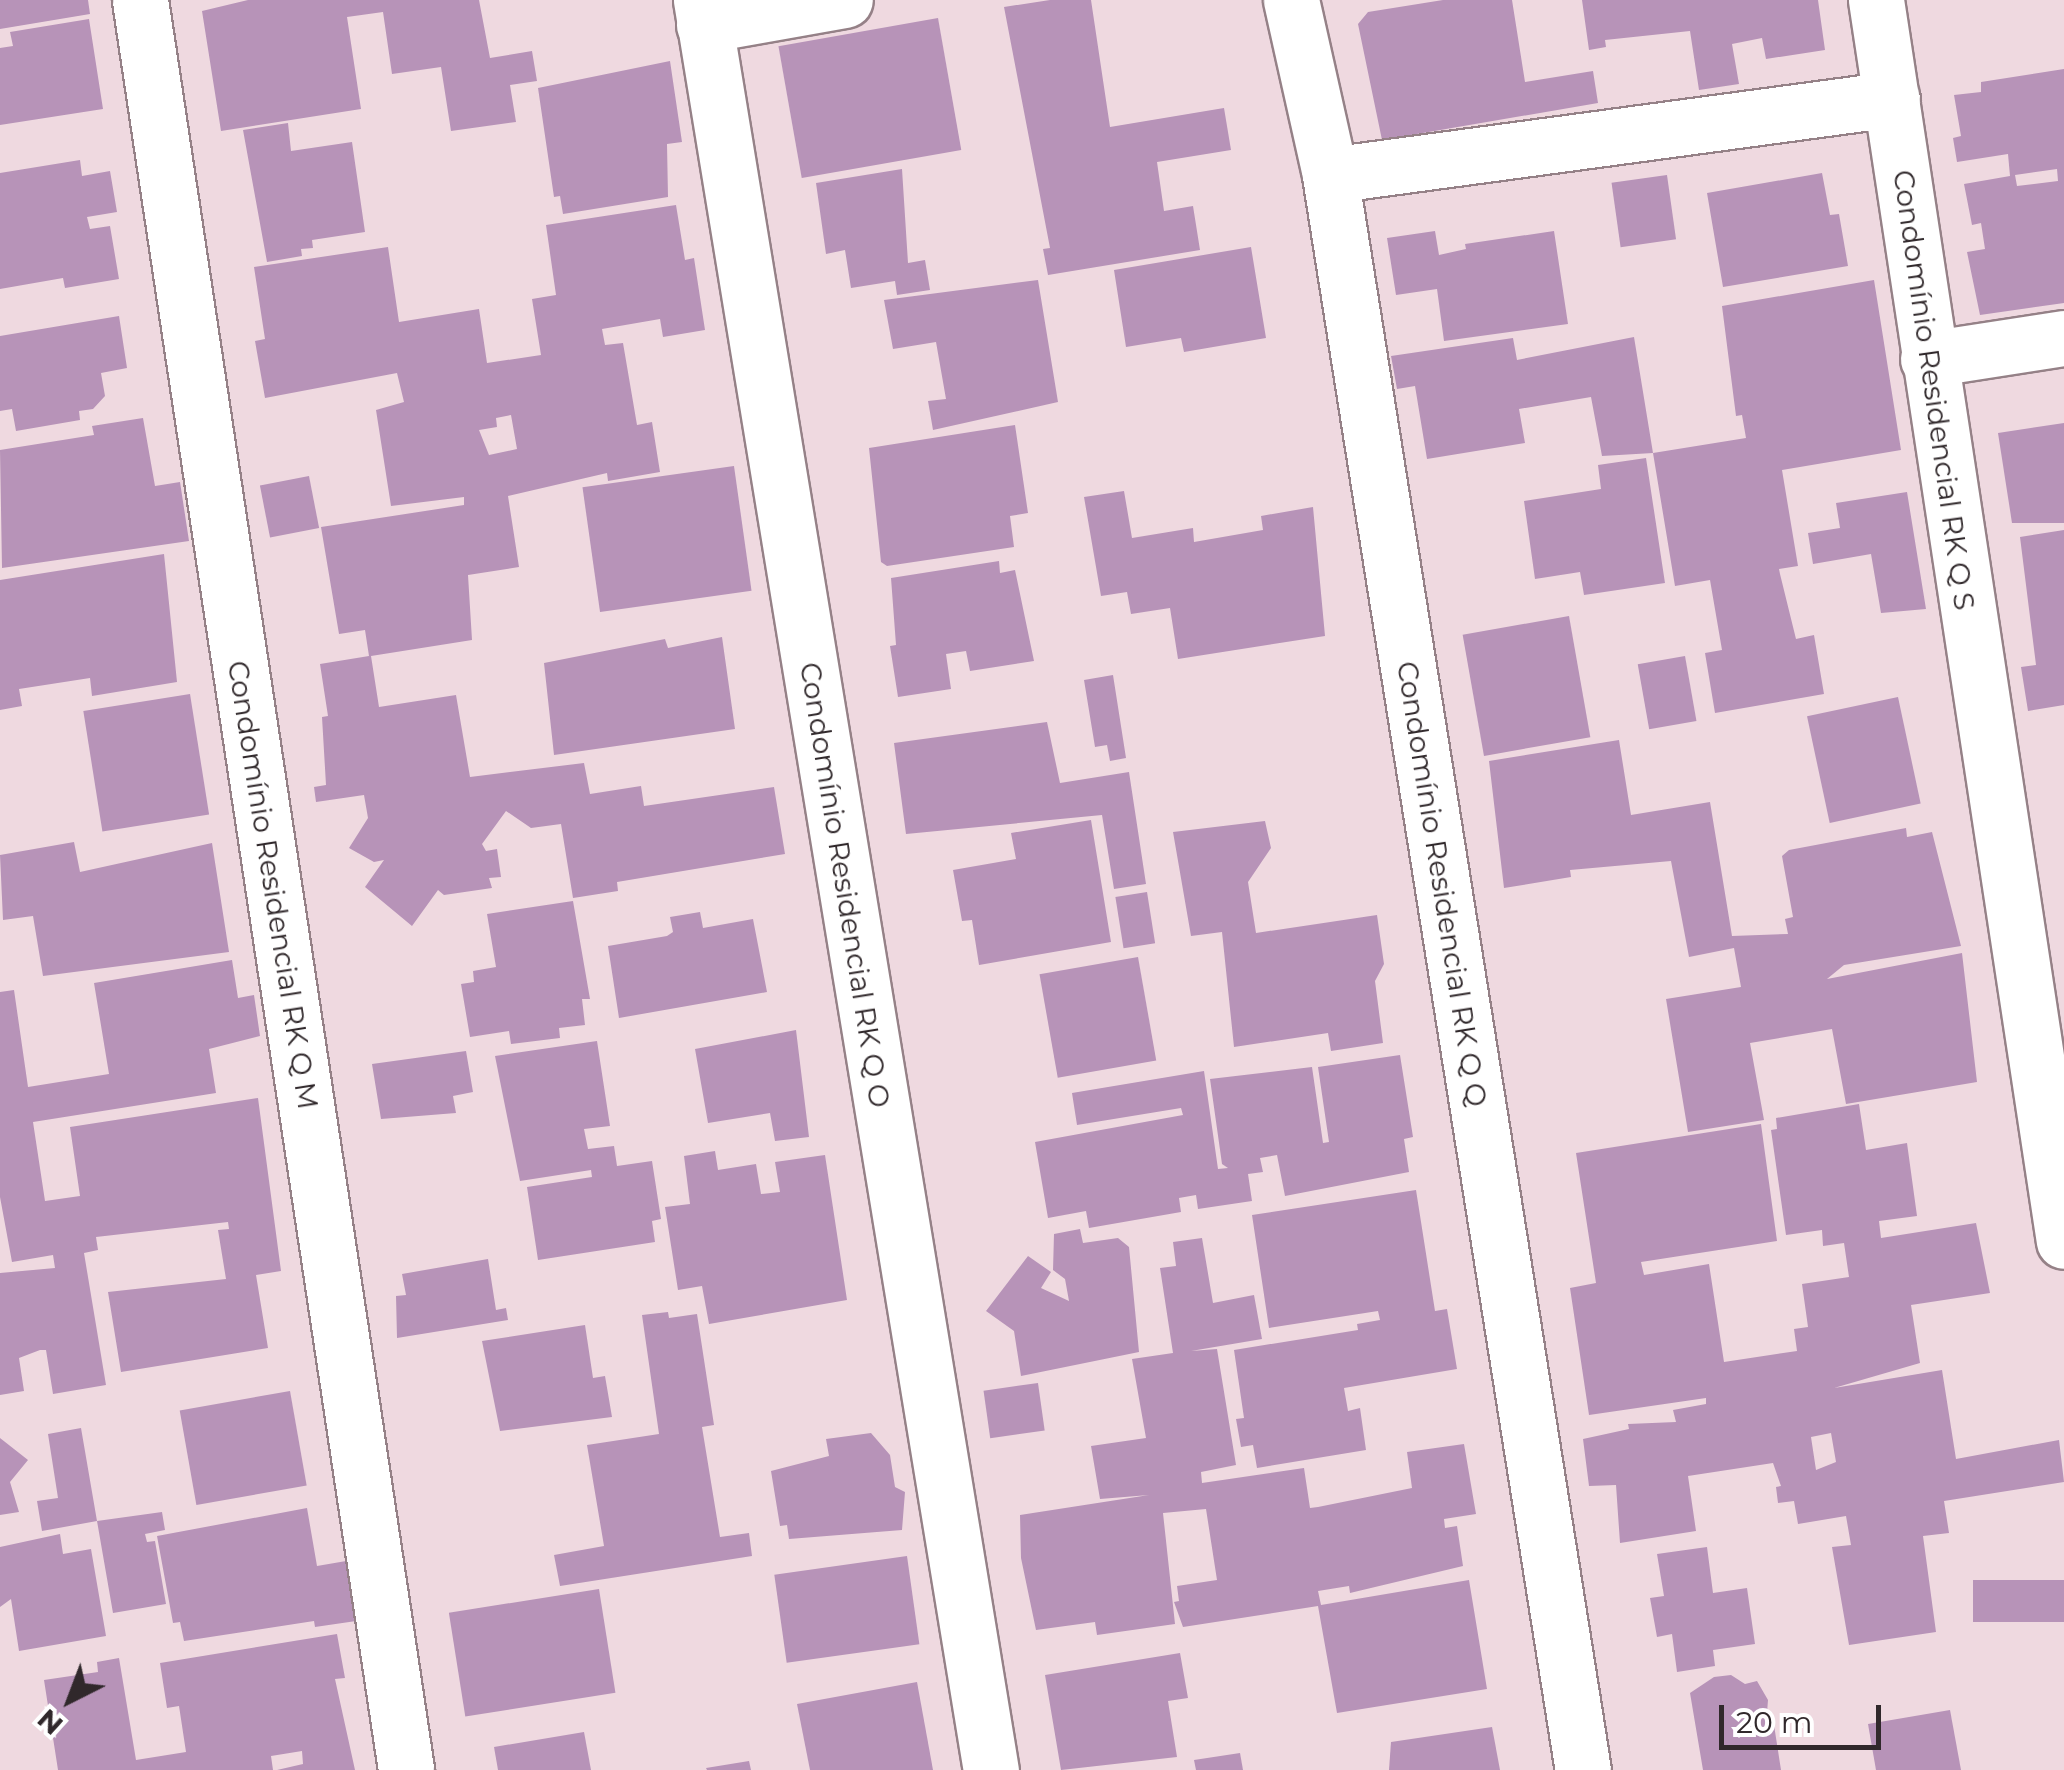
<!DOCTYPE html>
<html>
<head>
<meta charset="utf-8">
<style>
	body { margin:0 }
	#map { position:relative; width:2064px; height:1770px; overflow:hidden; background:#efd9e0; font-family:Montserrat,sans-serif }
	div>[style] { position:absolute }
	.building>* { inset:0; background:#b793b8; transform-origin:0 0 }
	.roads { filter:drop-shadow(2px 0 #958187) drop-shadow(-2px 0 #958187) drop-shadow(0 2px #958187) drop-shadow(0 -2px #958187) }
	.street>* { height:55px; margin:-27.5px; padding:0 27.5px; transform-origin:27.5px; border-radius:27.5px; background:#fff }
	span { translate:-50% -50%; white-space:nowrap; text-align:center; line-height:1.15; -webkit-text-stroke:10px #fff; paint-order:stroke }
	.street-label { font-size:28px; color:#30282b }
	.north { position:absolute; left:20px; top:1650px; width:100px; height:100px; -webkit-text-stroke:8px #fff; paint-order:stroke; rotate:222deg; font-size:28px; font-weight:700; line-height:40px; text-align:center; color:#30282b }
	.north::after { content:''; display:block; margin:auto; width:35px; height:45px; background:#30282b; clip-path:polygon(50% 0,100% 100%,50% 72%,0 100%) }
	.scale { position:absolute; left:1719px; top:1705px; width:162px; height:45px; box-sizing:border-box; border:5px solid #30282b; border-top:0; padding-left:12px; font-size:30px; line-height:35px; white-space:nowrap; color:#30282b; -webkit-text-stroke:8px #fff; paint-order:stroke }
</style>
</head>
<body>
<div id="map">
	<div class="building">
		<i style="clip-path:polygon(0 0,88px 0,90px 14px,0 29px)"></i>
		<i style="clip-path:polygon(248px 0,479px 0,490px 58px,532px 51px,537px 81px,510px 85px,516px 122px,451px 131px,441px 67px,392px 74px,383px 12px,347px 17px,361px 109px,221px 131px,202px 11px)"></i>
		<i style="clip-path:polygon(1050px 0,1091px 0,1110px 127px,1224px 108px,1231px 150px,1157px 162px,1164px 211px,1193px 206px,1200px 250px,1048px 275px,1043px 249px,1050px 248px,1004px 7px)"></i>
		<i style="clip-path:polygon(1443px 0,1512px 0,1525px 82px,1593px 71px,1598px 103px,1382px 140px,1358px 24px,1368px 12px)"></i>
		<i style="clip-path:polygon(1582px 0,1818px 0,1825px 50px,1766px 59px,1762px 38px,1732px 44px,1739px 84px,1699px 90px,1690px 31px,1605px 40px,1606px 47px,1589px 50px)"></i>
		<i style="left:938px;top:18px;width:134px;height:162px;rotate:80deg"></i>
		<i style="clip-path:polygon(89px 19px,103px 109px,0 125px,0 48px,13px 46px,10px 32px)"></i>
		<i style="clip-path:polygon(670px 61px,682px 142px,667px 144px,668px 197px,563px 214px,560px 196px,554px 197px,538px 88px)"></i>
		<i style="clip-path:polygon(evenodd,2064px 69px,2064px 303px,1980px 315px,1967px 252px,1985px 249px,1981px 223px,1972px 225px,1964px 184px,2010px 176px,2008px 154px,1957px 162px,1953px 138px,1961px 136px,1954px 95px,1981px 92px,1981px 82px,2064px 69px,2057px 169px,2058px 181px,2017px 186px,2015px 175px,2057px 169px)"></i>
		<i style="clip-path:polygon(288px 123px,291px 151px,352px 142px,365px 232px,312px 240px,313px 248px,301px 249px,302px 256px,267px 262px,243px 130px)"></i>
		<i style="clip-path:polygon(80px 160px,82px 176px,110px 171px,117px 212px,87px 217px,90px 229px,110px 226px,119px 279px,65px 288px,63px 278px,0 289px,0 173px)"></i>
		<i style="clip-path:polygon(902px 169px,908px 263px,925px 260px,930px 290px,897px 295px,895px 281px,851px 288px,845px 250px,826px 254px,816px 183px)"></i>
		<i style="clip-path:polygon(1822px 173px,1830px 215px,1839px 214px,1848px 266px,1723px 287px,1707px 193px)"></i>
		<i style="left:1667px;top:175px;width:65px;height:56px;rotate:82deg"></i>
		<i style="clip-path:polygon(evenodd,676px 205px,685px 260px,694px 258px,705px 330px,663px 337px,660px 319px,602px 329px,605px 345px,623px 343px,637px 425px,652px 422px,660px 472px,608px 481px,607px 473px,508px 496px,519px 567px,468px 575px,472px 640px,371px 656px,379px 707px,456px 695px,470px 777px,584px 763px,590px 794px,641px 786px,644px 806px,774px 787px,785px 854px,617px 882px,618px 891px,573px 898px,561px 824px,531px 828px,506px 811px,482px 844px,486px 851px,497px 849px,501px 877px,489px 878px,492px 888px,444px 895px,438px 890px,412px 926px,365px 887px,384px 860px,374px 862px,349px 848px,368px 818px,364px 795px,316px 802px,314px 787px,326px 785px,322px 717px,328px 716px,320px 664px,369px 656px,365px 630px,339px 634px,321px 527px,464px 505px,464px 497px,391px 506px,376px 410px,404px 402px,397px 373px,265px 398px,255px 341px,265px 339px,254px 267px,388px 247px,399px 322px,479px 309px,487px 363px,541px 355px,532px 299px,556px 295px,546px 225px,676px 205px,511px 415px,517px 449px,489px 455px,479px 430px,497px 427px,496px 418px,511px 415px)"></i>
		<i style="clip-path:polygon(1435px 231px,1439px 255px,1466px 249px,1465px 244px,1554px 231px,1568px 324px,1444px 341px,1437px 289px,1396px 295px,1387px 238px)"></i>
		<i style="clip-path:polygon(1251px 247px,1266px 338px,1184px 352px,1181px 338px,1126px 347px,1114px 270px)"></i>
		<i style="clip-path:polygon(1038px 280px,1058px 402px,933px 430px,928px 401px,946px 399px,936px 342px,893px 349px,884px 300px)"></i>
		<i style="clip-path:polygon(1874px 280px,1901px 450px,1782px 470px,1798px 566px,1779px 569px,1780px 574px,1796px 639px,1814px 635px,1824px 694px,1715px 713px,1705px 653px,1722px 650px,1710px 580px,1675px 586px,1653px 453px,1602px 456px,1591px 397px,1519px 409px,1525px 443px,1427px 459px,1415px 386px,1397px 389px,1391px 356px,1513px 338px,1517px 360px,1634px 337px,1653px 453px,1746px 438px,1742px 415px,1736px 416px,1722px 306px)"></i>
		<i style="clip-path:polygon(119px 316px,127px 368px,101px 373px,105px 396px,93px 409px,79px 411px,80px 420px,16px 431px,12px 409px,0 411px,0 336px)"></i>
		<i style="clip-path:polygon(143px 418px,155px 486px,180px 482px,189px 541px,2px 568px,0 450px,94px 435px,92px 426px)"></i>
		<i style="clip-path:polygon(2064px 423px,2064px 523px,2012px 523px,1998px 433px)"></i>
		<i style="clip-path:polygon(1015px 425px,1028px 513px,1010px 516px,1014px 547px,887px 566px,881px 562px,869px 448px)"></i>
		<i style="clip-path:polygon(1646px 458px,1665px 583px,1584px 595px,1580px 572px,1535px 579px,1524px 501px,1601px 489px,1598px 465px)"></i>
		<i style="left:734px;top:466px;width:126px;height:153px;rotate:82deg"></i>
		<i style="left:309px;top:476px;width:53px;height:50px;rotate:79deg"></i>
		<i style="clip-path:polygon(1124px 491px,1132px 538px,1193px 528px,1194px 542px,1263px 530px,1261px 516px,1313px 507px,1325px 636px,1178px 659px,1170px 608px,1131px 614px,1127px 592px,1101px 596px,1084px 497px)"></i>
		<i style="clip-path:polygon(1907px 492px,1926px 609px,1881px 613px,1871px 554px,1813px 564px,1808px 533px,1840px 528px,1836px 503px)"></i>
		<i style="clip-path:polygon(2064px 530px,2064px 705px,2028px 711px,2021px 667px,2036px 665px,2020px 537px)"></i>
		<i style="clip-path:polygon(164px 554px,177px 682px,92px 696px,90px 678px,19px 689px,22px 706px,0 710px,0 580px)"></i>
		<i style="clip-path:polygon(999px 561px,1000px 573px,1015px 570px,1034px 661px,970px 671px,966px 651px,946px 654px,951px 689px,898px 697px,890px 646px,896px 645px,891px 578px)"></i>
		<i style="left:1569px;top:616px;width:123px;height:108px;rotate:80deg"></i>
		<i style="clip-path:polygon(722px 637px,735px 729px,554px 755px,544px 663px,665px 639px,668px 648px)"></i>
		<i style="left:1685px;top:656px;width:66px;height:48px;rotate:80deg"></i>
		<i style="clip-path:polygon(1113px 675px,1126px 758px,1110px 761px,1107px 745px,1095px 747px,1084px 680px)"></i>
		<i style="left:190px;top:694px;width:122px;height:108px;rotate:81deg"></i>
		<i style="left:1898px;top:697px;width:109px;height:93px;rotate:78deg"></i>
		<i style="clip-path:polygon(1047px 722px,1060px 783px,1129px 772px,1146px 884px,1114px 889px,1102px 815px,906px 834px,894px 743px)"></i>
		<i style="clip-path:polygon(1619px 740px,1631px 815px,1710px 802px,1732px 936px,1788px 934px,1785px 919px,1793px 917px,1782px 856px,1789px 850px,1906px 828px,1907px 837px,1932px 832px,1961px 946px,1844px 965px,1827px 979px,1962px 953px,1977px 1082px,1846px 1104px,1832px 1029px,1750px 1043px,1764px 1120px,1688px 1132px,1666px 999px,1741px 987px,1734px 948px,1689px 957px,1671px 861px,1570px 870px,1571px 877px,1504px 888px,1489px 761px)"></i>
		<i style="clip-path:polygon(1091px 820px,1111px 942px,979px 965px,972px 920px,962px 921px,953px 870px,1016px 859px,1011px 833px)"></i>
		<i style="clip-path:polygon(1265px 821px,1271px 848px,1248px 882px,1256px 933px,1377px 915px,1384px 964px,1375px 981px,1383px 1043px,1331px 1051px,1328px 1033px,1234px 1047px,1222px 932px,1191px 936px,1173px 832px)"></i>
		<i style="clip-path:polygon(74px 842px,80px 872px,212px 843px,229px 952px,43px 976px,33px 916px,3px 920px,0 855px)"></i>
		<i style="left:1147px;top:892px;width:52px;height:32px;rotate:81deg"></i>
		<i style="clip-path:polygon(573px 901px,590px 999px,582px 999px,585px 1025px,559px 1028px,560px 1038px,511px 1044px,509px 1031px,470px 1037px,461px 984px,474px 982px,473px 971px,496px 967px,487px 914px)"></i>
		<i style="clip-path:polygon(700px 912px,703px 928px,753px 919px,767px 992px,619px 1018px,608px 946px,667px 936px,673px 932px,670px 917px)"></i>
		<i style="left:1138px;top:957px;width:105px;height:100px;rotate:80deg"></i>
		<i style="clip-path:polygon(232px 960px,238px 998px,254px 995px,260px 1036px,209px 1049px,216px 1093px,33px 1122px,45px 1201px,80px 1196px,70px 1127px,258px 1098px,281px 1271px,256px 1275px,268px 1348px,121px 1372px,108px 1292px,226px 1279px,218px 1230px,229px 1229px,228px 1222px,96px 1237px,98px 1250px,84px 1253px,106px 1385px,53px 1394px,46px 1350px,40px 1350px,19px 1358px,24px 1391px,0 1395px,0 1273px,55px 1268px,53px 1255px,12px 1262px,0 1197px,0 992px,14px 990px,28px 1087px,109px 1074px,94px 983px)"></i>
		<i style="clip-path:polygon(796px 1030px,809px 1137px,775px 1141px,770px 1113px,708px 1123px,695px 1049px)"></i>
		<i style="clip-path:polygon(597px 1041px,610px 1126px,584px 1129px,588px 1149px,614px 1146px,617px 1166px,652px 1161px,661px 1219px,652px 1221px,655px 1242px,538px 1260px,527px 1187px,592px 1177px,591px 1170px,520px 1181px,495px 1056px)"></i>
		<i style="clip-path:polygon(466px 1051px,473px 1092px,453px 1096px,456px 1113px,381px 1119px,372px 1064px)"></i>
		<i style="clip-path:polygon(1400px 1055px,1413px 1137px,1404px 1139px,1409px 1172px,1285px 1196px,1277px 1155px,1260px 1158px,1263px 1172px,1248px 1174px,1252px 1201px,1198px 1209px,1196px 1195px,1179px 1198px,1181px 1212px,1089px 1228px,1086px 1211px,1048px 1218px,1035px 1142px,1183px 1115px,1181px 1108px,1077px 1125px,1072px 1093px,1204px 1071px,1218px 1169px,1228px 1168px,1222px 1164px,1210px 1079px,1312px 1067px,1323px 1143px,1329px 1142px,1318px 1067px)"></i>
		<i style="clip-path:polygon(evenodd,1859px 1104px,1866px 1150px,1907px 1143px,1917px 1216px,1879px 1221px,1881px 1238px,1976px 1223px,1990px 1293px,1911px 1305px,1920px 1363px,1834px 1388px,1942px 1370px,1956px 1459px,2059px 1440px,2064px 1482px,1944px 1501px,1949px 1533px,1923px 1536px,1936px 1632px,1849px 1645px,1832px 1547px,1851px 1545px,1846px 1516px,1798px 1524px,1794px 1501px,1778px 1503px,1776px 1487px,1781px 1486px,1773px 1463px,1688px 1476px,1696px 1531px,1620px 1543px,1616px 1485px,1589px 1486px,1583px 1439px,1629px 1429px,1628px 1424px,1676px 1422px,1673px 1410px,1706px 1404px,1706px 1398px,1589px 1415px,1570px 1288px,1596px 1283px,1576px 1153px,1761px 1124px,1777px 1241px,1641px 1262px,1644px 1275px,1709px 1264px,1724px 1362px,1797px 1351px,1794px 1329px,1808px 1327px,1802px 1284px,1849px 1277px,1844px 1243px,1823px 1246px,1822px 1230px,1786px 1235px,1771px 1130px,1777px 1129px,1776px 1118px,1859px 1104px,1831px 1433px,1836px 1462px,1816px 1470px,1811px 1437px,1831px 1433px)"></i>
		<i style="clip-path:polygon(715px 1151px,718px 1170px,756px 1164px,761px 1194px,780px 1192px,775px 1162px,825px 1155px,847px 1300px,709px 1324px,702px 1286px,678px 1290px,665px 1207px,690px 1204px,684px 1156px)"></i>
		<i style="clip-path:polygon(1416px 1190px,1435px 1311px,1447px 1309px,1457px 1369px,1344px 1388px,1348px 1411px,1360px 1408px,1366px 1450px,1257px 1468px,1253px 1445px,1241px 1447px,1236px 1419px,1244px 1418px,1234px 1350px,1358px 1330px,1357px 1324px,1380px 1320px,1378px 1311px,1269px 1328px,1252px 1215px)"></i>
		<i style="clip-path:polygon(1080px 1229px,1083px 1243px,1118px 1238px,1129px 1247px,1139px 1352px,1021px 1376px,1014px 1331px,986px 1311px,1028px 1256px,1051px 1272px,1041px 1288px,1069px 1301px,1065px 1279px,1053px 1270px,1054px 1234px)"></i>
		<i style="clip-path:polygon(1202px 1238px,1213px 1303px,1254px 1295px,1262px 1339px,1191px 1351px,1217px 1349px,1236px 1465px,1201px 1472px,1202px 1483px,1304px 1468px,1310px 1508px,1318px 1507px,1412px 1488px,1407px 1452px,1464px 1444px,1476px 1514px,1444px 1519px,1445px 1528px,1457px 1526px,1463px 1566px,1350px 1593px,1349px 1586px,1318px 1591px,1321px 1605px,1469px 1580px,1487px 1689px,1337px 1713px,1318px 1606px,1183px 1627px,1174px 1602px,1179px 1601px,1177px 1586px,1217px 1580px,1206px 1509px,1163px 1513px,1175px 1624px,1097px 1635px,1095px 1622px,1036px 1630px,1021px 1558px,1020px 1515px,1149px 1495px,1100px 1499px,1091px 1446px,1146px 1438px,1132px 1359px,1173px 1353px,1160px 1268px,1176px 1266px,1173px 1242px)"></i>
		<i style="clip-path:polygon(488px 1259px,496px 1310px,506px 1308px,508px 1320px,397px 1338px,396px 1296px,406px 1295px,402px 1274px)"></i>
		<i style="clip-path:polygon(668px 1312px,669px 1318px,697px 1314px,714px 1425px,702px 1427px,720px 1537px,749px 1533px,752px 1556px,560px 1586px,554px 1555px,604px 1546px,587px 1445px,659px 1434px,642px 1315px)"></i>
		<i style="clip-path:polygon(585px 1325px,593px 1378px,605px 1376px,612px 1417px,500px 1431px,482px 1341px)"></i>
		<i style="left:1038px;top:1383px;width:48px;height:55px;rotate:82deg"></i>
		<i style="left:290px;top:1391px;width:96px;height:112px;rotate:80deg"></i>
		<i style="clip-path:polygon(81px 1428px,97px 1521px,42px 1531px,37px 1501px,58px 1498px,48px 1434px)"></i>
		<i style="clip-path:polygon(871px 1433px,890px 1455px,895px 1487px,905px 1492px,902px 1530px,789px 1539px,787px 1525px,780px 1526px,771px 1471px,829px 1456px,826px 1439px)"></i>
		<i style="clip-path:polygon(0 1438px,28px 1460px,10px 1482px,19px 1512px,0 1515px)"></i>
		<i style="clip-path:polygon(307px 1508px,317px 1566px,352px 1560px,363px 1620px,315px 1627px,314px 1621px,184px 1641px,180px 1622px,173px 1623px,157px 1536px)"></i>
		<i style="clip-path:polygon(162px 1512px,165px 1530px,145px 1534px,147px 1542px,155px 1541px,166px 1604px,113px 1613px,97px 1521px)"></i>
		<i style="clip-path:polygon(60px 1534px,63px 1554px,91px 1549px,106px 1636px,19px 1651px,11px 1599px,0 1607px,0 1547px)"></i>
		<i style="clip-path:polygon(1707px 1547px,1713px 1593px,1747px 1588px,1755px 1644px,1713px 1650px,1715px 1666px,1677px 1672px,1672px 1634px,1657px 1637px,1650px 1598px,1664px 1596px,1657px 1554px)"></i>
		<i style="left:907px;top:1556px;width:89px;height:134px;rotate:82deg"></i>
		<i style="left:2064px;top:1580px;width:42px;height:91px;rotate:90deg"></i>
		<i style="left:599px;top:1589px;width:105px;height:152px;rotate:81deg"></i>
		<i style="clip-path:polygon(337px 1634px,345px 1678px,335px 1679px,355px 1770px,277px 1770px,303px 1764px,302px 1751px,271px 1756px,273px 1770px,58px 1770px,44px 1680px,98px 1672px,97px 1662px,119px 1658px,136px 1760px,186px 1752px,179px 1706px,167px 1708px,160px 1663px)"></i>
		<i style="clip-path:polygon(1180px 1653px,1188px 1698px,1168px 1701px,1177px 1757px,1061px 1770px,1045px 1675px)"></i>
		<i style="clip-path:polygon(1731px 1675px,1745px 1684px,1757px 1681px,1768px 1700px,1766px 1726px,1774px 1725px,1781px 1770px,1703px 1770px,1690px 1693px,1714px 1677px)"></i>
		<i style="clip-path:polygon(917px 1682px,933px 1770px,810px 1770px,797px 1704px)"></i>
		<i style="clip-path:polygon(1950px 1710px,1961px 1770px,1876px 1770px,1868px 1724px)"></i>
		<i style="clip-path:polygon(1492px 1727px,1500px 1770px,1389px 1770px,1391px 1742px)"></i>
		<i style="clip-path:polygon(584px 1732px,591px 1770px,498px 1770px,494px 1747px)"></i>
		<i style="clip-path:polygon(1240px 1753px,1243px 1770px,1196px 1770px,1194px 1760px)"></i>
		<i style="clip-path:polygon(749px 1761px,751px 1770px,707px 1770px,706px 1768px)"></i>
	</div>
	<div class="roads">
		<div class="street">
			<i style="left:140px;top:0;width:1790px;rotate:81.45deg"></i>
			<i style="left:701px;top:0;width:1794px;rotate:80.7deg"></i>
			<i style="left:1291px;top:0;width:179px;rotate:77.4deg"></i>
			<i style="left:1330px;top:175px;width:1615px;rotate:80.99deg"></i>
			<i style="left:1876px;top:0;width:1255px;rotate:81.39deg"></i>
			<i style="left:704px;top:25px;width:143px;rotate:-10.1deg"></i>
			<i style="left:1330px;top:175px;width:567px;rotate:-7.7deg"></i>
			<i style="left:1928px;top:359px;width:138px;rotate:-8.8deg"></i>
		</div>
	</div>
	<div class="street-label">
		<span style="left:1934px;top:390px;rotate:82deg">Condomínio Residencial RK Q S</span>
		<span style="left:1442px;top:884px;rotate:81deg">Condomínio Residencial RK Q Q</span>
		<span style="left:273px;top:885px;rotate:81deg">Condomínio Residencial RK Q M</span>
		<span style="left:845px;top:885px;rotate:81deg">Condomínio Residencial RK Q O</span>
	</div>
	<div class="north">N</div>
	<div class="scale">20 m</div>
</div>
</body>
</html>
